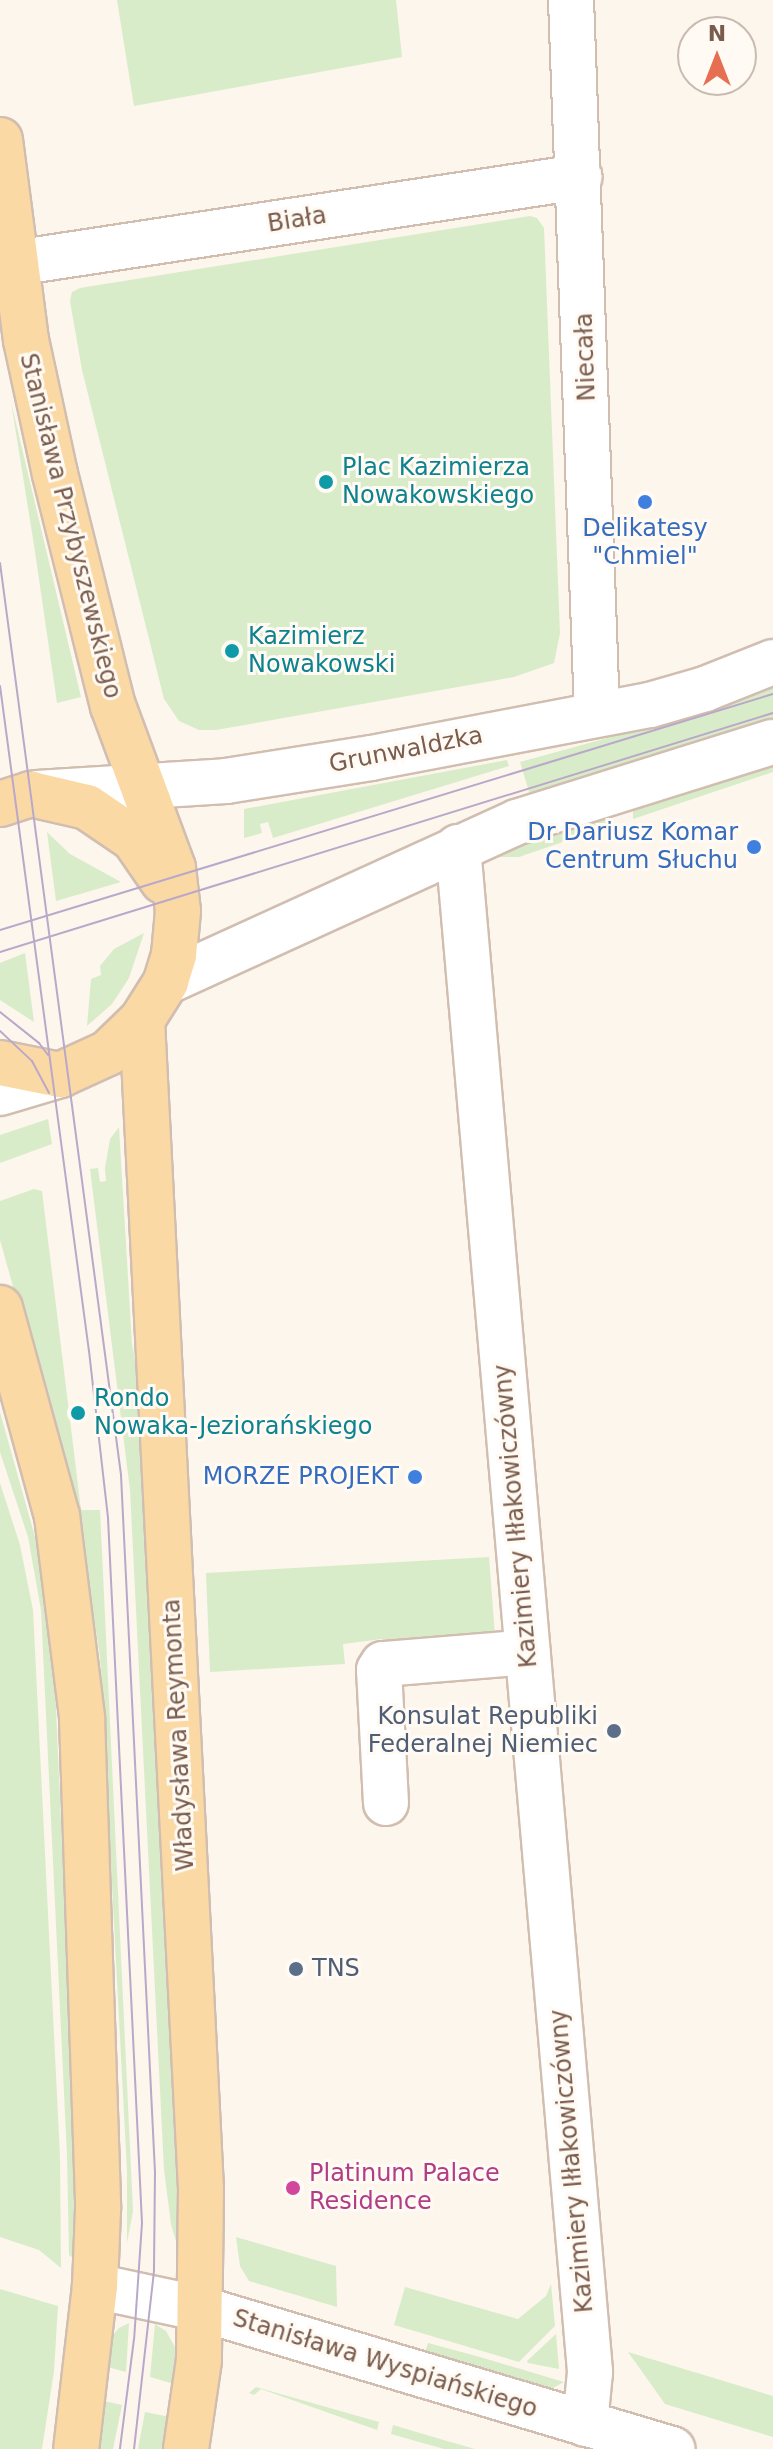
<!DOCTYPE html>
<html>
<head>
<meta charset="utf-8">
<style>
	body { margin:0 }
	#map { position:relative; width:773px; height:2449px; overflow:hidden; background:#fdf6ec; font-family:"DejaVu Sans",sans-serif }
	div>[style] { position:absolute }
	.green>* { inset:0; background:#d8ecc9 }
	.roads { filter:drop-shadow(2px 0 #d1beb0) drop-shadow(-2px 0 #d1beb0) drop-shadow(0 2px #d1beb0) drop-shadow(0 -2px #d1beb0) }
	.minor>* { height:44px; margin:-22px; padding:0 22px; transform-origin:22px; border-radius:22px; background:#fff }
	.major>* { height:44px; margin:-22px; padding:0 22px; transform-origin:22px; border-radius:22px; background:#fbd9a5 }
	.tram>* { height:2px; margin:-1px; padding:0 1px; transform-origin:1px; border-radius:1px; background:#b9a8c9 }
	.dots>* { width:22px; height:22px; translate:-50% -50%; box-sizing:border-box; border:4px solid #fffaf3; border-radius:50% }
	span { translate:-50% -50%; white-space:nowrap; text-align:center; line-height:1.15; -webkit-text-stroke:6px #fffaf3; paint-order:stroke }
	.street-label { font-size:24px; color:#7a5c4d }
	.culture-label { font-size:24px; color:#0d838f }
	.left { translate:0 -50%; text-align:left }
	.shop-label { font-size:24px; color:#366cbe }
	.right { translate:-100% -50%; text-align:right }
	.service-label { font-size:24px; color:#4e5e75 }
	.hotel-label { font-size:24px; color:#b23c85 }
	.north { position:absolute; left:677px; top:16px; width:80px; height:80px; box-sizing:border-box; background:#fffaf3; border:2px solid #cabbb1; border-radius:50%; rotate:0deg; font-size:22px; font-weight:700; line-height:32px; text-align:center; color:#7a5c4d }
	.north::after { content:''; display:block; margin:auto; width:28px; height:36px; background:#e76f51; clip-path:polygon(50% 0,100% 100%,50% 72%,0 100%) }
</style>
</head>
<body>
<div id="map">
	<div class="green">
		<i style="clip-path:polygon(117px 0,396px 0,402px 57px,134px 106px)"></i>
		<i style="clip-path:polygon(530px 216px,537px 218px,544px 228px,560px 633px,554px 663px,514px 677px,216px 730px,199px 730px,179px 721px,164px 699px,82px 370px,70px 301px,72px 292px,80px 288px)"></i>
		<i style="clip-path:polygon(11px 402px,81px 697px,57px 703px,34px 545px)"></i>
		<i style="clip-path:polygon(773px 687px,773px 722px,530px 795px,520px 762px,706px 711px)"></i>
		<i style="clip-path:polygon(507px 760px,509px 766px,273px 838px,268px 822px,260px 824px,262px 833px,244px 838px,244px 809px)"></i>
		<i style="clip-path:polygon(773px 765px,773px 772px,633px 819px,633px 808px)"></i>
		<i style="clip-path:polygon(607px 815px,615px 824px,519px 857px,489px 857px)"></i>
		<i style="clip-path:polygon(47px 832px,70px 854px,121px 882px,56px 901px)"></i>
		<i style="clip-path:polygon(144px 933px,129px 978px,112px 1004px,87px 1026px,91px 979px,101px 975px,100px 966px,114px 949px)"></i>
		<i style="clip-path:polygon(25px 953px,34px 1022px,0 1000px,0 963px)"></i>
		<i style="clip-path:polygon(48px 1119px,52px 1144px,0 1163px,0 1135px)"></i>
		<i style="clip-path:polygon(119px 1127px,132px 1344px,146px 1417px,186px 2238px,181px 2259px,171px 2224px,164px 2170px,130px 1490px,90px 1169px,98px 1168px,100px 1182px,106px 1181px,105px 1168px,110px 1139px)"></i>
		<i style="clip-path:polygon(34px 1189px,42px 1191px,81px 1510px,100px 1510px,133px 2211px,127px 2243px,127px 2171px,100px 1656px,84px 1557px,10px 1292px,14px 1290px,0 1240px,0 1201px)"></i>
		<i style="clip-path:polygon(0 1412px,51px 1594px,78px 2208px,77px 2261px,69px 2255px,67px 2156px,41px 1610px,28px 1537px,0 1452px)"></i>
		<i style="clip-path:polygon(0 1483px,20px 1545px,33px 1610px,60px 2156px,61px 2268px,39px 2250px,0 2237px)"></i>
		<i style="clip-path:polygon(489px 1557px,496px 1649px,384px 1649px,382px 1639px,343px 1644px,345px 1664px,210px 1672px,206px 1573px)"></i>
		<i style="clip-path:polygon(236px 2237px,336px 2266px,337px 2307px,249px 2281px,240px 2266px)"></i>
		<i style="clip-path:polygon(551px 2284px,555px 2326px,519px 2362px,394px 2325px,405px 2287px,518px 2319px,546px 2296px)"></i>
		<i style="clip-path:polygon(0 2289px,58px 2306px,54px 2371px,42px 2449px,0 2449px)"></i>
		<i style="clip-path:polygon(129px 2323px,126px 2372px,104px 2366px,108px 2341px,119px 2328px)"></i>
		<i style="clip-path:polygon(155px 2324px,166px 2331px,175px 2347px,174px 2384px,150px 2377px)"></i>
		<i style="clip-path:polygon(556px 2334px,559px 2369px,528px 2363px,527px 2361px)"></i>
		<i style="clip-path:polygon(428px 2343px,480px 2357px,564px 2382px,553px 2388px,538px 2386px,425px 2353px)"></i>
		<i style="clip-path:polygon(628px 2352px,773px 2396px,773px 2437px,665px 2404px)"></i>
		<i style="clip-path:polygon(256px 2387px,379px 2422px,377px 2430px,261px 2389px,254px 2395px,249px 2393px)"></i>
		<i style="clip-path:polygon(100px 2400px,122px 2405px,113px 2449px,92px 2449px)"></i>
		<i style="clip-path:polygon(145px 2412px,170px 2417px,166px 2449px,138px 2449px)"></i>
		<i style="clip-path:polygon(393px 2425px,447px 2441px,475px 2449px,444px 2449px,391px 2434px)"></i>
	</div>
	<div class="roads">
		<div class="minor">
			<i style="left:571px;top:0;width:714px;rotate:87.91deg"></i>
			<i style="left:15px;top:263px;width:571px;rotate:-8.67deg"></i>
			<i style="left:37px;top:793px;width:189px;rotate:-3.6deg"></i>
			<i style="left:226px;top:781px;width:147px;rotate:-9deg"></i>
			<i style="left:371px;top:758px;width:284px;rotate:-10.8deg"></i>
			<i style="left:650px;top:705px;width:57px;rotate:-16.2deg"></i>
			<i style="left:705px;top:689px;width:73px;rotate:-21.7deg"></i>
			<i style="left:458px;top:847px;width:1531px;rotate:85.05deg"></i>
			<i style="left:590px;top:2372px;width:52px;rotate:95.5deg"></i>
			<i style="left:166px;top:982px;width:386px;rotate:-24.5deg"></i>
			<i style="left:517px;top:822px;width:268px;rotate:-17.4deg"></i>
			<i style="left:0;top:1093px;width:63px;rotate:-16.7deg"></i>
			<i style="left:386px;top:1803px;width:133px;rotate:-93deg"></i>
			<i style="left:379px;top:1670px;width:7px;rotate:-56deg"></i>
			<i style="left:383px;top:1664px;width:145px;rotate:-4.7deg"></i>
			<i style="left:95px;top:2286px;width:109px;rotate:12.1deg"></i>
			<i style="left:202px;top:2309px;width:491px;rotate:16.6deg"></i>
		</div>
		<div class="major">
			<i style="left:0;top:140px;width:202px;rotate:82.6deg"></i>
			<i style="left:26px;top:340px;width:137px;rotate:77.8deg"></i>
			<i style="left:55px;top:474px;width:239px;rotate:76deg"></i>
			<i style="left:113px;top:706px;width:173px;rotate:69.7deg"></i>
			<i style="left:173px;top:868px;width:43px;rotate:83.4deg"></i>
			<i style="left:178px;top:911px;width:44px;rotate:95.2deg"></i>
			<i style="left:174px;top:955px;width:28px;rotate:107deg"></i>
			<i style="left:166px;top:982px;width:45px;rotate:122.3deg"></i>
			<i style="left:142px;top:1020px;width:47px;rotate:135.9deg"></i>
			<i style="left:108px;top:1053px;width:53px;rotate:155.4deg"></i>
			<i style="left:60px;top:1075px;width:61px;rotate:-168.7deg"></i>
			<i style="left:0;top:804px;width:33px;rotate:-18deg"></i>
			<i style="left:31px;top:794px;width:57px;rotate:13.1deg"></i>
			<i style="left:87px;top:807px;width:57px;rotate:34.2deg"></i>
			<i style="left:134px;top:839px;width:51px;rotate:55.4deg"></i>
			<i style="left:142px;top:1020px;width:1170px;rotate:87.11deg"></i>
			<i style="left:201px;top:2189px;width:171px;rotate:90.7deg"></i>
			<i style="left:199px;top:2360px;width:90px;rotate:98.3deg"></i>
			<i style="left:0;top:1308px;width:216px;rotate:74.7deg"></i>
			<i style="left:57px;top:1516px;width:204px;rotate:82.9deg"></i>
			<i style="left:82px;top:1718px;width:491px;rotate:88.1deg"></i>
			<i style="left:98px;top:2209px;width:77px;rotate:92.2deg"></i>
			<i style="left:95px;top:2286px;width:164px;rotate:96.6deg"></i>
		</div>
	</div>
	<div class="tram">
		<i style="left:0;top:563px;width:920px;rotate:82.44deg"></i>
		<i style="left:121px;top:1475px;width:698px;rotate:87.21deg"></i>
		<i style="left:155px;top:2172px;width:99px;rotate:90.6deg"></i>
		<i style="left:154px;top:2271px;width:179px;rotate:96.4deg"></i>
		<i style="left:0;top:686px;width:671px;rotate:82.38deg"></i>
		<i style="left:89px;top:1351px;width:168px;rotate:83.5deg"></i>
		<i style="left:108px;top:1518px;width:706px;rotate:87.24deg"></i>
		<i style="left:142px;top:2223px;width:116px;rotate:93.9deg"></i>
		<i style="left:134px;top:2339px;width:111px;rotate:97.3deg"></i>
		<i style="left:0;top:930px;width:808px;rotate:-16.98deg"></i>
		<i style="left:0;top:952px;width:809px;rotate:-17.18deg"></i>
		<i style="left:0;top:1012px;width:50px;rotate:38.5deg"></i>
		<i style="left:39px;top:1043px;width:15px;rotate:53deg"></i>
		<i style="left:0;top:1031px;width:44px;rotate:43.2deg"></i>
		<i style="left:32px;top:1061px;width:36px;rotate:62deg"></i>
	</div>
	<div class="dots">
		<i style="left:326px;top:482px;background:#0f9aa8"></i>
		<i style="left:645px;top:502px;background:#3f7fe0"></i>
		<i style="left:232px;top:651px;background:#0f9aa8"></i>
		<i style="left:754px;top:847px;background:#3f7fe0"></i>
		<i style="left:78px;top:1413px;background:#0f9aa8"></i>
		<i style="left:415px;top:1477px;background:#3f7fe0"></i>
		<i style="left:614px;top:1731px;background:#5c6f8a"></i>
		<i style="left:296px;top:1969px;background:#5c6f8a"></i>
		<i style="left:293px;top:2188px;background:#d1479c"></i>
	</div>
	<div class="street-label">
		<span style="left:297px;top:220px;rotate:-9deg">Biała</span>
		<span style="left:586px;top:357px;rotate:-92deg">Niecała</span>
		<span style="left:70px;top:526px;rotate:76deg">Stanisława Przybyszewskiego</span>
		<span style="left:406px;top:750px;rotate:-11deg">Grunwaldzka</span>
		<span style="left:516px;top:1516px;rotate:-95deg">Kazimiery Iłłakowiczówny</span>
		<span style="left:179px;top:1735px;rotate:-93deg">Władysława Reymonta</span>
		<span style="left:572px;top:2161px;rotate:-95deg">Kazimiery Iłłakowiczówny</span>
		<span style="left:385px;top:2364px;rotate:17deg">Stanisława Wyspiańskiego</span>
	</div>
	<div class="culture-label">
		<span class="left" style="left:342px;top:482px">Plac Kazimierza<br>Nowakowskiego</span>
		<span class="left" style="left:248px;top:651px">Kazimierz<br>Nowakowski</span>
		<span class="left" style="left:94px;top:1413px">Rondo<br>Nowaka-Jeziorańskiego</span>
	</div>
	<div class="shop-label">
		<span style="left:645px;top:543px">Delikatesy<br>"Chmiel"</span>
		<span class="right" style="left:738px;top:847px">Dr Dariusz Komar<br>Centrum Słuchu</span>
		<span class="right" style="left:399px;top:1477px">MORZE PROJEKT</span>
	</div>
	<div class="service-label">
		<span class="right" style="left:598px;top:1731px">Konsulat Republiki<br>Federalnej Niemiec</span>
		<span class="left" style="left:312px;top:1969px">TNS</span>
	</div>
	<div class="hotel-label">
		<span class="left" style="left:309px;top:2188px">Platinum Palace<br>Residence</span>
	</div>
	<div class="north">N</div>
</div>
</body>
</html>
